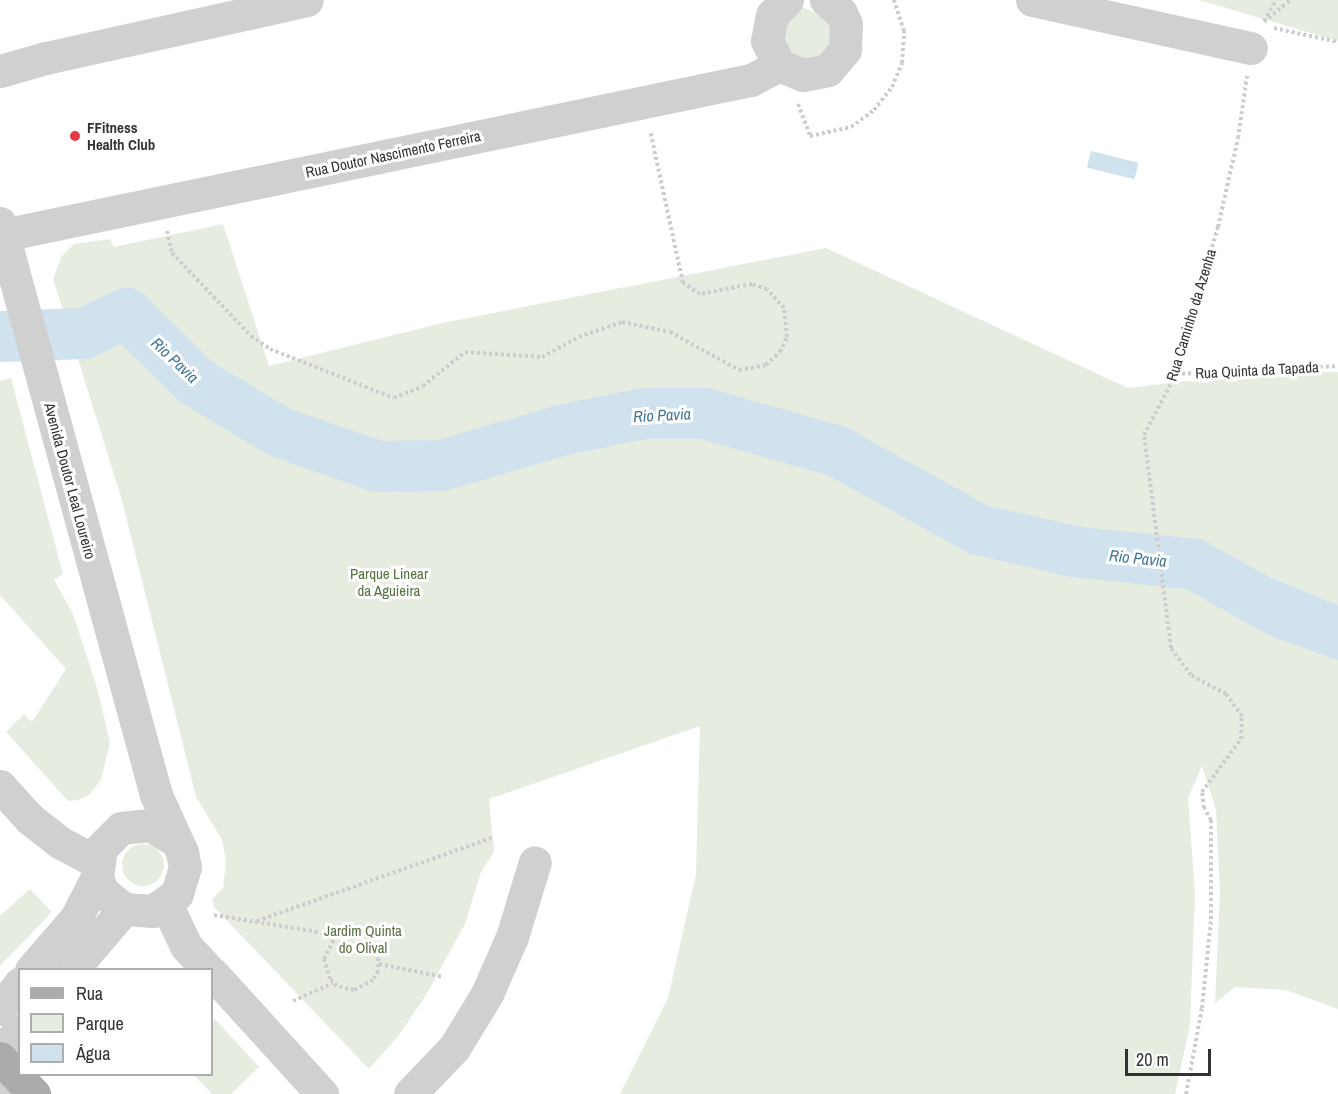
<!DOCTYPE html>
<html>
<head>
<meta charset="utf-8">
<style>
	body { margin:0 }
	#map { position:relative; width:1338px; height:1094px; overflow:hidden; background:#fff; font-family:"Archivo Narrow",sans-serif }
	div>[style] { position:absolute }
	.green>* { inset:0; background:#e6ecdf }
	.round { border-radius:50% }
	.water>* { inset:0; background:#cfe2ee; transform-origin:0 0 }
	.river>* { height:51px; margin:-25.5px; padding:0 25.5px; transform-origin:25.5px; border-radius:25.5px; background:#cfe2ee }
	.path>* { height:4px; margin-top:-2px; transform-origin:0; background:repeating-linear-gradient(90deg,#cdcdcd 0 3px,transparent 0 6px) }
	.minor>* { height:33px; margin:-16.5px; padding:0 16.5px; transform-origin:16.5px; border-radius:16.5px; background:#d0d0d0 }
	.major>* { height:33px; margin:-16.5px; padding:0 16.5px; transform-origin:16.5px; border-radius:16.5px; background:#ababab }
	.dots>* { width:16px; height:16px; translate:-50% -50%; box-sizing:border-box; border:3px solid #fff; border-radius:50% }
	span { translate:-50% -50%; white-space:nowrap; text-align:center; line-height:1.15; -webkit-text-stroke:6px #fff; paint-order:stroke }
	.poi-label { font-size:15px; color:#333; font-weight:700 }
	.left { translate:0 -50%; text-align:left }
	.street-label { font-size:15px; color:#333 }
	.park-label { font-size:15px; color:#56703f }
	.water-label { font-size:16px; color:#3f7597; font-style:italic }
	.legend { position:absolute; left:18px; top:968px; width:195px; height:108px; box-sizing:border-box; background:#fff; border:2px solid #adadad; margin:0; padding:8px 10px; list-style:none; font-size:18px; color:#333 }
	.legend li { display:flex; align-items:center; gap:12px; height:30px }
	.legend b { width:30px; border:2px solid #adadad }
	.scale { position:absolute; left:1125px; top:1049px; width:86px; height:27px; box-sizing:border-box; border:3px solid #333; border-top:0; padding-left:8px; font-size:18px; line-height:21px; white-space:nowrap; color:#333; -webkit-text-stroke:4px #fff; paint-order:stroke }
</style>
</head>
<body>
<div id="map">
	<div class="green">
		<i style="clip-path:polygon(1199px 0,1338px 0,1338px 41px)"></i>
		<i style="clip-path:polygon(804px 8px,827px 18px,834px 35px,824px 59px,790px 61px,778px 28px,795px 9px)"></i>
		<i style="clip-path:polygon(223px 224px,269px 366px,442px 323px,826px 248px,1128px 388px,1186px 381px,1206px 383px,1234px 373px,1338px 372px,1338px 605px,1222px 557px,1219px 606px,1271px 636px,1338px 660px,1338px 1009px,1286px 990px,1235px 987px,1215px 1003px,1220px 894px,1216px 810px,1202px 766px,1188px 798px,1195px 893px,1190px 1025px,1175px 1094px,620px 1094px,668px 998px,696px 874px,700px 726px,489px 799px,494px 852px,481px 872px,465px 924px,426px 995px,399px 1035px,369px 1069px,214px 907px,212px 899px,223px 888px,226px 861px,222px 840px,196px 797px,121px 497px,53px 279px,62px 256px,74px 244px,110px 239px,114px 247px)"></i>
		<i style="clip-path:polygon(11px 378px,63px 574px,54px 580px,73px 614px,98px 691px,110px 743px,101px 780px,88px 796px,77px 800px,68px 801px,6px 732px,24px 714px,32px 722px,66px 669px,0 595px,0 381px)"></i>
		<i class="round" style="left:122px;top:844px;width:42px;height:42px"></i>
		<i style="clip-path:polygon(30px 889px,52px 912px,0 966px,0 916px)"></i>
		<i style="clip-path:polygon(215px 1019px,259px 1067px,231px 1094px,212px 1094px,194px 1075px,212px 1074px,212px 1022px)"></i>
	</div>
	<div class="water">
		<i style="left:1091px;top:151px;width:49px;height:17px;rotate:14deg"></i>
		<i style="clip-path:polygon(1221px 557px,1338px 605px,1338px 660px,1271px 636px,1219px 606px)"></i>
	</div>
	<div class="river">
		<i style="left:0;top:336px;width:84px;rotate:-2deg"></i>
		<i style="left:84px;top:333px;width:47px;rotate:-25.5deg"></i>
		<i style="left:126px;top:313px;width:97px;rotate:44.6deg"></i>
		<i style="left:195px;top:381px;width:99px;rotate:31deg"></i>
		<i style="left:280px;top:432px;width:103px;rotate:19.3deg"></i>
		<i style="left:377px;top:466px;width:64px;rotate:-0.9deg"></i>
		<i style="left:441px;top:465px;width:128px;rotate:-16.3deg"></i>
		<i style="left:564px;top:429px;width:81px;rotate:-11.4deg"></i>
		<i style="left:643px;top:413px;width:61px"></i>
		<i style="left:704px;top:413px;width:138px;rotate:15.9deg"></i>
		<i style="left:837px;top:451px;width:161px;rotate:29deg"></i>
		<i style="left:978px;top:529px;width:98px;rotate:13deg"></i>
		<i style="left:1073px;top:551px;width:122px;rotate:6.1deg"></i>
		<i style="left:1194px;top:564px;width:98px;rotate:29.2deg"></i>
		<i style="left:1280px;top:612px;width:62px;rotate:19.9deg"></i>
	</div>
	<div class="path">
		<i style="left:1264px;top:21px;width:24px;rotate:-60deg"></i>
		<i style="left:1264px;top:22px;width:34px;rotate:-40deg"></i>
		<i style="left:1274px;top:28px;width:66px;rotate:12.3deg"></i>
		<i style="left:798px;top:104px;width:34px;rotate:69deg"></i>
		<i style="left:810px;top:136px;width:42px;rotate:-12.4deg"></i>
		<i style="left:851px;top:127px;width:29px;rotate:-36deg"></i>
		<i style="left:874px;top:110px;width:29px;rotate:-52deg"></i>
		<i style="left:892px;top:87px;width:26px;rotate:-67deg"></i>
		<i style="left:902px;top:63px;width:32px;rotate:-86deg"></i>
		<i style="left:904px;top:31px;width:33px;rotate:-108deg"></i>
		<i style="left:167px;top:231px;width:23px;rotate:77deg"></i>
		<i style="left:172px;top:253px;width:115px;rotate:46.4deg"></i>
		<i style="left:251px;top:336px;width:23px;rotate:34deg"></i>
		<i style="left:270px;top:349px;width:133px;rotate:21.6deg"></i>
		<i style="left:394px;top:398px;width:31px;rotate:-22deg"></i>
		<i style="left:423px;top:386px;width:54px;rotate:-39deg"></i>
		<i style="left:465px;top:352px;width:77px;rotate:3.7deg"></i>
		<i style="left:542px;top:357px;width:42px;rotate:-28.4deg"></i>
		<i style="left:579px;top:337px;width:46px;rotate:-19.2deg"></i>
		<i style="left:622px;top:322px;width:49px;rotate:11.8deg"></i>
		<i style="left:670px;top:332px;width:79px;rotate:28.8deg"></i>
		<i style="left:739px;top:370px;width:27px;rotate:-10deg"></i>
		<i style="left:766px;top:365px;width:19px;rotate:-43deg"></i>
		<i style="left:780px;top:352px;width:17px;rotate:-65deg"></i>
		<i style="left:787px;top:337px;width:29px;rotate:-96deg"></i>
		<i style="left:784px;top:308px;width:25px;rotate:-132deg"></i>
		<i style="left:767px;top:289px;width:16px;rotate:-162deg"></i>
		<i style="left:752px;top:284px;width:53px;rotate:169.1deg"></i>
		<i style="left:700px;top:294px;width:20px;rotate:-147deg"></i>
		<i style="left:683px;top:283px;width:156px;rotate:-102.2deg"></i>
		<i style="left:1176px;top:374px;width:162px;rotate:-2.8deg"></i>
		<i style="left:214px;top:915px;width:124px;rotate:9.3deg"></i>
		<i style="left:336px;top:935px;width:19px;rotate:-6deg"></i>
		<i style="left:355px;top:933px;width:11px;rotate:15deg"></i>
		<i style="left:366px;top:936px;width:20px;rotate:53deg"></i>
		<i style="left:378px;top:952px;width:19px;rotate:90deg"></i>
		<i style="left:378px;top:971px;width:10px;rotate:119deg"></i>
		<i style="left:373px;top:980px;width:21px;rotate:152deg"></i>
		<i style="left:354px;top:990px;width:17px;rotate:-167deg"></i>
		<i style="left:337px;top:986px;width:10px;rotate:-135deg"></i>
		<i style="left:330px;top:979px;width:21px;rotate:-107deg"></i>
		<i style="left:324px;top:959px;width:27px;rotate:-63deg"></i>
		<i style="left:257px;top:921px;width:249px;rotate:-19.5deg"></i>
		<i style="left:379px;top:964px;width:66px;rotate:11.3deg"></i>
		<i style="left:293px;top:1001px;width:44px;rotate:-24.2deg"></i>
		<i style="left:1186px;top:1094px;width:87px;rotate:-79.5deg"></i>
		<i style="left:1202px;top:1008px;width:89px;rotate:-84.2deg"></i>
		<i style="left:1211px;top:919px;width:99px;rotate:-90deg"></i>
		<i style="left:1211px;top:820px;width:14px;rotate:-120deg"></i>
		<i style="left:1204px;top:808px;width:16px;rotate:-97deg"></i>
		<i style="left:1202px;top:792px;width:66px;rotate:-53.7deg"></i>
		<i style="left:1241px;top:739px;width:23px;rotate:-88deg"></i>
		<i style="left:1242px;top:716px;width:27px;rotate:-126deg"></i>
		<i style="left:1226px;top:694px;width:40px;rotate:-152deg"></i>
		<i style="left:1191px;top:675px;width:34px;rotate:-127deg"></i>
		<i style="left:1171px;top:648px;width:215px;rotate:-97.2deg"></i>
		<i style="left:1144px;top:435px;width:69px;rotate:-62.3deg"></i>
		<i style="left:1176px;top:374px;width:153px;rotate:-74.1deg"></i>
		<i style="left:1218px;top:227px;width:91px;rotate:-77.3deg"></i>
		<i style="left:1238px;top:138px;width:63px;rotate:-81.7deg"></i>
	</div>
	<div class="minor">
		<i style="left:787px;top:0;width:21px;rotate:135deg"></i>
		<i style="left:772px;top:15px;width:26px;rotate:101deg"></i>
		<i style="left:767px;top:41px;width:27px;rotate:63deg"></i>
		<i style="left:779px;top:65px;width:26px;rotate:23deg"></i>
		<i style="left:803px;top:75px;width:25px;rotate:-11deg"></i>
		<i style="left:828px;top:70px;width:26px;rotate:-50deg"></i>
		<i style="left:845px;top:50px;width:26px;rotate:-88deg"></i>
		<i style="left:846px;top:24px;width:12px;rotate:-114deg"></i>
		<i style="left:841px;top:13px;width:20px;rotate:-139deg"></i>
		<i style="left:1032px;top:0;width:224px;rotate:12.4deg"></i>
		<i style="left:0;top:71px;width:48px;rotate:-15.8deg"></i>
		<i style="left:46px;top:58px;width:267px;rotate:-12.5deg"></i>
		<i style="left:0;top:223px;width:593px;rotate:74.74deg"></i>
		<i style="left:156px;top:795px;width:63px;rotate:65.5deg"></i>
		<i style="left:182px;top:852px;width:15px;rotate:79deg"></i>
		<i style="left:185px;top:867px;width:28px;rotate:107deg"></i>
		<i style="left:177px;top:894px;width:29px;rotate:145deg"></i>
		<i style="left:153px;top:911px;width:29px;rotate:-176deg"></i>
		<i style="left:124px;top:909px;width:28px;rotate:-141deg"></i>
		<i style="left:102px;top:891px;width:15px;rotate:-110deg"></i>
		<i style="left:97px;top:877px;width:29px;rotate:-82deg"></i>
		<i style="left:101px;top:848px;width:28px;rotate:-45deg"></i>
		<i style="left:121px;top:828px;width:29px;rotate:-6deg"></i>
		<i style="left:150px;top:825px;width:29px;rotate:31deg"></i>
		<i style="left:3px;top:235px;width:764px;rotate:-11.71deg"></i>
		<i style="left:751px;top:80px;width:32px;rotate:-28deg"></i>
		<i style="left:0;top:786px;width:45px;rotate:47.7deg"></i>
		<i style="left:30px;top:819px;width:39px;rotate:38deg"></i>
		<i style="left:61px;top:843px;width:40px;rotate:28deg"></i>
		<i style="left:166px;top:904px;width:47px;rotate:64.5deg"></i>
		<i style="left:186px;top:946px;width:33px;rotate:47deg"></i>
		<i style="left:31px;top:970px;width:69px;rotate:-49.1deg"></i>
		<i style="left:76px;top:918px;width:46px;rotate:-62.9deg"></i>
		<i style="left:72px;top:970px;width:80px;rotate:-49.6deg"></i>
		<i style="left:212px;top:973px;width:164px;rotate:47.7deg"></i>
		<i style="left:0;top:1009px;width:33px;rotate:-52deg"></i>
		<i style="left:0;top:1051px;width:28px;rotate:-45deg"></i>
		<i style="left:0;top:1083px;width:13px;rotate:61deg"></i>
		<i style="left:410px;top:1094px;width:64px;rotate:-46.3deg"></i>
		<i style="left:454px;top:1048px;width:63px;rotate:-58.6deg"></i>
		<i style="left:487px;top:994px;width:62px;rotate:-66.3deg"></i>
		<i style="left:512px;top:937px;width:78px;rotate:-73deg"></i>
	</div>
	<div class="major">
		<i style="left:0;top:1058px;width:50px;rotate:46.6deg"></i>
	</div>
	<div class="dots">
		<i style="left:75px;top:136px;background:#e63946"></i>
	</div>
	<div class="poi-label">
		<span class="left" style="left:87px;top:136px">FFitness<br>Health Club</span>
	</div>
	<div class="street-label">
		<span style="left:393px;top:154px;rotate:-12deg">Rua Doutor Nascimento Ferreira</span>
		<span style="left:1191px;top:315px;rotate:-73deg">Rua Caminho da Azenha</span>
		<span style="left:1257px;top:370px;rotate:-3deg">Rua Quinta da Tapada</span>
		<span style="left:70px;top:481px;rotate:75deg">Avenida Doutor Leal Loureiro</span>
	</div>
	<div class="park-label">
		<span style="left:389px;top:582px">Parque Linear<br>da Aguieira</span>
		<span style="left:363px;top:939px">Jardim Quinta<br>do Olival</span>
	</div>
	<div class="water-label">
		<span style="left:175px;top:360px;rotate:43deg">Rio Pavia</span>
		<span style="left:662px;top:415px;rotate:-3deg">Rio Pavia</span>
		<span style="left:1138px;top:558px;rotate:6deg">Rio Pavia</span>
	</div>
	<ul class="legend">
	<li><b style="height:8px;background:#ababab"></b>Rua</li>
	<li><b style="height:16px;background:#e6ecdf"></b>Parque</li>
	<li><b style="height:16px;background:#cfe2ee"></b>Água</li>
	</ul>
	<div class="scale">20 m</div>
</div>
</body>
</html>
